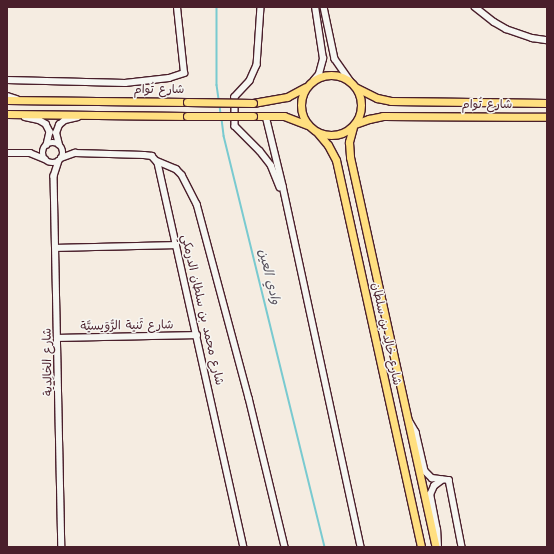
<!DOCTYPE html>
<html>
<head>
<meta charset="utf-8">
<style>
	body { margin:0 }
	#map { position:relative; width:554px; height:554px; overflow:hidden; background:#f5ece1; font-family:Kalam,"Playpen Sans Arabic",sans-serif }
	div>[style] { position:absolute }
	.stream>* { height:1.5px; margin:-0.75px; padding:0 0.75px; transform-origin:0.75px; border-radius:0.75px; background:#79cad0 }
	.roads { filter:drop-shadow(1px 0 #4a1f2b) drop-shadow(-1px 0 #4a1f2b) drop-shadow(0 1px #4a1f2b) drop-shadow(0 -1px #4a1f2b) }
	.minor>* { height:5.5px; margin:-2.75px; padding:0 2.75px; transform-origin:2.75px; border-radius:2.75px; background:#f6f6f2 }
	.minor>.ring { margin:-2.75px; padding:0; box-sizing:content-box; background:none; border:5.5px solid #f6f6f2; border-radius:50% }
	.major>* { height:7px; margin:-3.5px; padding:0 3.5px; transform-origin:3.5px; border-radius:3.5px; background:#ffdf80 }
	.major>.ring { margin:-3.5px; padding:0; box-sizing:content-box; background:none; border:7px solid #ffdf80; border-radius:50% }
	.bridges { filter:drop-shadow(1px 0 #4a1f2b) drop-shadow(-1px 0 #4a1f2b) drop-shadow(0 1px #4a1f2b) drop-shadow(0 -1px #4a1f2b) }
	.major-bridge>* { height:7px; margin:-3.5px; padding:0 3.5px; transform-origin:3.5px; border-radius:3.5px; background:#ffdf80 }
	span { translate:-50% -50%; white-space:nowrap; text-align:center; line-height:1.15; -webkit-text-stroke:3px #f6f6f2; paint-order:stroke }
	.street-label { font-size:12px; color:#4a1f2b }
	.water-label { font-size:13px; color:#58525d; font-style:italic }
	.frame { position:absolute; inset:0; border:8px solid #4a1f2b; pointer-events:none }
</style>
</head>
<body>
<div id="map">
	<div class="stream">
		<i style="left:217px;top:7px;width:78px;rotate:90deg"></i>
		<i style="left:217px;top:85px;width:15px;rotate:82deg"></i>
		<i style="left:220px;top:105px;width:9px;rotate:84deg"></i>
		<i style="left:222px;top:119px;width:17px;rotate:83deg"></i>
		<i style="left:224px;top:136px;width:423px;rotate:76.2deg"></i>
	</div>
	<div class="roads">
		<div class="minor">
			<i style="left:261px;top:7px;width:58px;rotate:93.9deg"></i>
			<i style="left:257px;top:65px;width:17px;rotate:114deg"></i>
			<i style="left:250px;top:81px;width:22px;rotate:133deg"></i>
			<i style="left:235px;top:97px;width:29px;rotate:90deg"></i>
			<i style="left:235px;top:126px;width:35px;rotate:45deg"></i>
			<i style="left:260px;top:151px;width:18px;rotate:52deg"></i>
			<i style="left:271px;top:165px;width:24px;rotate:68deg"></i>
			<i style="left:324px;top:7px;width:53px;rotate:78.1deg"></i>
			<i style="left:335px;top:59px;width:28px;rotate:55deg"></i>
			<i style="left:475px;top:7px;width:24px;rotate:38deg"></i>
			<i style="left:494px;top:22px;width:14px;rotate:30deg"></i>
			<i style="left:506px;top:29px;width:28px;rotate:19deg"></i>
			<i style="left:532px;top:38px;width:15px;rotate:8deg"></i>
			<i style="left:7px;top:80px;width:118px;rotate:1.5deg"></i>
			<i style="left:125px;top:83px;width:44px;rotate:-6.5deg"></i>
			<i style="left:169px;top:78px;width:16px;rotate:-18deg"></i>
			<i style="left:184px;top:73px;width:66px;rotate:-96.1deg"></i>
			<i style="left:314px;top:80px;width:8px;rotate:-50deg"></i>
			<i style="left:319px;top:74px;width:16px;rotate:-75deg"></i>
			<i style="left:323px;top:59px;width:53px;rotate:-98.7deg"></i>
			<i style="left:7px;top:96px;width:10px;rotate:17deg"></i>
			<i style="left:266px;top:116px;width:72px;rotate:76.3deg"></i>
			<i style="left:283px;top:186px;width:369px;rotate:77.8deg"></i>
			<i style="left:25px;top:117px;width:14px;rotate:12deg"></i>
			<i style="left:39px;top:120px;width:8px;rotate:30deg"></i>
			<i style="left:46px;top:124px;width:9px;rotate:63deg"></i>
			<i style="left:50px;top:132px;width:13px;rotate:103deg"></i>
			<i class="ring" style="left:43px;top:143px;width:14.5px;height:14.5px"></i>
			<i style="left:59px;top:145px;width:12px;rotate:-104deg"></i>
			<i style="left:56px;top:133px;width:9px;rotate:-69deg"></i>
			<i style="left:59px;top:125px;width:8px;rotate:-40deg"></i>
			<i style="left:65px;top:120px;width:13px;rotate:-13deg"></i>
			<i style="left:7px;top:153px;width:23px"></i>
			<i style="left:30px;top:153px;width:16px;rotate:22deg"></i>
			<i style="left:61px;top:158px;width:15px;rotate:-20deg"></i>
			<i style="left:75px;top:153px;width:69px;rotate:1.7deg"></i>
			<i style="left:144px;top:155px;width:8px;rotate:7deg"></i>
			<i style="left:152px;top:156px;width:9px;rotate:49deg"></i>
			<i style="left:158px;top:163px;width:394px;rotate:77.4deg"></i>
			<i style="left:59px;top:161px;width:16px;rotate:108deg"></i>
			<i style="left:54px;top:176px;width:371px;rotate:88.8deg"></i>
			<i style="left:157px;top:161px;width:21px;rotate:23deg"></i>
			<i style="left:176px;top:169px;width:8px;rotate:45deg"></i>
			<i style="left:182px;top:175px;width:33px;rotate:63deg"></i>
			<i style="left:197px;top:204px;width:201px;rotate:75deg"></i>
			<i style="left:249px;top:398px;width:153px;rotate:76.4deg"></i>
			<i style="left:56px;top:248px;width:120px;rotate:-1.4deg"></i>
			<i style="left:58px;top:338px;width:139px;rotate:-1.2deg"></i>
			<i style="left:409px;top:420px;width:14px;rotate:60deg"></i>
			<i style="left:416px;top:432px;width:40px;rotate:77deg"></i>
			<i style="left:425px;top:471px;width:10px;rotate:45deg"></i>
			<i style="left:432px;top:478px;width:17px;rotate:7deg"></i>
			<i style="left:449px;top:480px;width:68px;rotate:79deg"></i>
			<i style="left:438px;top:547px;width:17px;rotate:-93deg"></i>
			<i style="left:437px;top:530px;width:36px;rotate:-101deg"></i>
			<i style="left:430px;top:495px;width:10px;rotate:-66deg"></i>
			<i style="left:434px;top:486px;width:10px;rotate:-37deg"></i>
		</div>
		<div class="major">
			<i class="ring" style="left:301px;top:75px;width:53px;height:53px"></i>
			<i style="left:357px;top:88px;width:22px;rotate:27deg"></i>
			<i style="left:377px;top:98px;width:14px;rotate:12deg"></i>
			<i style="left:391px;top:101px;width:156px;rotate:0.7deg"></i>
			<i style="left:7px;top:100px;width:180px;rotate:0.6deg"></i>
			<i style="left:253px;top:103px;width:35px;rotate:-10deg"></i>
			<i style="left:287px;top:97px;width:21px;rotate:-28deg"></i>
			<i style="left:7px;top:114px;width:180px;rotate:0.6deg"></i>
			<i style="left:253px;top:116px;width:31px"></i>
			<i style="left:284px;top:116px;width:25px;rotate:21deg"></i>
			<i style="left:355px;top:124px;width:15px;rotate:-20deg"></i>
			<i style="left:369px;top:119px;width:14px;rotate:-12deg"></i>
			<i style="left:383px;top:116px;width:164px;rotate:0.3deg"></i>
			<i style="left:353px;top:127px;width:16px;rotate:105deg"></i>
			<i style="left:349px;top:142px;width:15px;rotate:86deg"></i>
			<i style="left:350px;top:157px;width:399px;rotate:77.6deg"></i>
			<i style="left:317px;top:132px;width:17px;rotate:50deg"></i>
			<i style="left:328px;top:145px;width:17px;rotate:62deg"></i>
			<i style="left:336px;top:160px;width:396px;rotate:77.6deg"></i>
		</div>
	</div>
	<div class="bridges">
		<div class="major-bridge">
			<i style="left:187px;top:102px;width:66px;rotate:0.9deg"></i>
			<i style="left:187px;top:116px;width:66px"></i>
		</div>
	</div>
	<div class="street-label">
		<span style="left:159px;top:90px">شارع تُوام</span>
		<span style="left:487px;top:105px">شارع تُوام</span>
		<span style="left:202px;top:310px;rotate:77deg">شارع محمد بن سلطان الدرمكي</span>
		<span style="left:127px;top:326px;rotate:-1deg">شارع ثَنية الرُّوَيسيَّة</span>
		<span style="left:386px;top:334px;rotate:78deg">شارع خالِد بن سلطان</span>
		<span style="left:48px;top:362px;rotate:-91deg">شارع الخالِدية</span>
	</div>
	<div class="water-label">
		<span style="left:268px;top:277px;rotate:76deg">وادي العين</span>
	</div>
	<div class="frame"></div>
</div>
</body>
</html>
